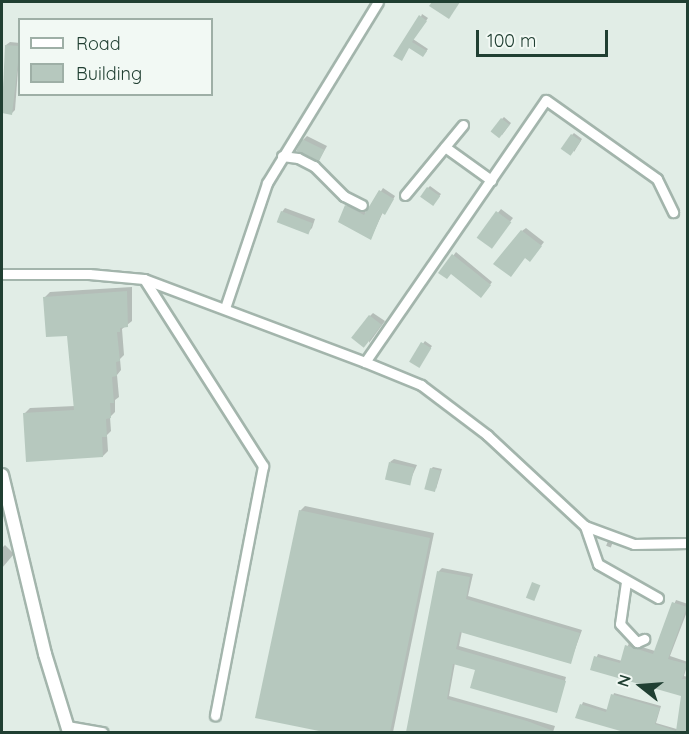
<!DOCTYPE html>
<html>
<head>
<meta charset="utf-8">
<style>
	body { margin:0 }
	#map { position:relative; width:689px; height:734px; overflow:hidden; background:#e1ede6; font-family:Quicksand,sans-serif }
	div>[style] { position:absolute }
	.shadow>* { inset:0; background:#0003; transform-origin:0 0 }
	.building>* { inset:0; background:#b6c8be; transform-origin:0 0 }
	.roads { filter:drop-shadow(2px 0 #a3b5ac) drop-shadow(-2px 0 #a3b5ac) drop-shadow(0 2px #a3b5ac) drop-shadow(0 -2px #a3b5ac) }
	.minor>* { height:9px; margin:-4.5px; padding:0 4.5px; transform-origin:4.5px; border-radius:4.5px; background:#fff }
	.secondary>* { height:12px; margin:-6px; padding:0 6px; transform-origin:6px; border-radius:6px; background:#fff }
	span { translate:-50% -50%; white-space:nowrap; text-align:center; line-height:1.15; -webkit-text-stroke:4.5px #f2f9f4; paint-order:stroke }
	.frame { position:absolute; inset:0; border:3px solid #203f32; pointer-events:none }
	.legend { position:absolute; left:18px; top:18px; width:195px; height:78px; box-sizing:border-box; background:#f2f9f4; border:2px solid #9eafa6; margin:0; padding:8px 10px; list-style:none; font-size:18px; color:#203f32 }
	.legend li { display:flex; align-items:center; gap:12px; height:30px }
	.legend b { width:30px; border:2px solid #9eafa6 }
	.north { position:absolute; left:611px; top:656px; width:60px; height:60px; -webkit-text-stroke:4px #f2f9f4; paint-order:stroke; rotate:287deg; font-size:16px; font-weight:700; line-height:24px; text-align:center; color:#203f32 }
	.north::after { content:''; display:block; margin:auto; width:21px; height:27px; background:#203f32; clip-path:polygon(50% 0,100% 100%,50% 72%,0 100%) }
	.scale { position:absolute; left:476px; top:30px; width:132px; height:27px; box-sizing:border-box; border:3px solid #203f32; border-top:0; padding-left:8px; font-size:18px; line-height:21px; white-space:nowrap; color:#203f32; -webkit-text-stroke:4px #f2f9f4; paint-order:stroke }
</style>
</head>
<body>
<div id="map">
	<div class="shadow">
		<i style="clip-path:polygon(422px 14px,428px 18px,413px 39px,428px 49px,425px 53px,410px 46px)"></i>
		<i style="clip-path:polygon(10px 42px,20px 43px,15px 110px,12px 113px,2px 112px,6px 45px)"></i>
		<i style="clip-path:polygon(504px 117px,511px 123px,502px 135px,502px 119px)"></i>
		<i style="clip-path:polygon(574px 133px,582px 139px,574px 152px,572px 135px)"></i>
		<i style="clip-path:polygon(307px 136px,327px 146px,319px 160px,303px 140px)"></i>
		<i style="clip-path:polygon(430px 186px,441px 194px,435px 202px,428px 188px)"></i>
		<i style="clip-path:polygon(383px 188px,395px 196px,387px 210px,383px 212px,371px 238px,346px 206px,348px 204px,367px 213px)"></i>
		<i style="clip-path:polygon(285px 208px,315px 219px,312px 228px,308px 232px,282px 212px)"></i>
		<i style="clip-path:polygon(501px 209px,513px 218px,493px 243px,478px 237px)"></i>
		<i style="clip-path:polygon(526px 228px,544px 242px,533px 256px,522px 231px)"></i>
		<i style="clip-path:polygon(456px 252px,492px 282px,484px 293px,451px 273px,441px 272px)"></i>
		<i style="clip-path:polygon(132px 287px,132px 321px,122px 329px,124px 355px,120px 359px,121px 370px,117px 375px,119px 397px,115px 400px,115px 412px,110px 417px,111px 431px,107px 435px,108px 451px,103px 456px,25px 413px,30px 408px,75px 406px,69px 334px,45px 297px,50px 292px)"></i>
		<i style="clip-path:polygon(373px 313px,385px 321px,369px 343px,370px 316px)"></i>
		<i style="clip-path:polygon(425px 341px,432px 346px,419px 364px,410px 361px)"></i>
		<i style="clip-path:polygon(394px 459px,417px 465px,409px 483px,390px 462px)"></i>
		<i style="clip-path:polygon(433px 467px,442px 469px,436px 489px,431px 469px)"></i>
		<i style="clip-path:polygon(305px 506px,434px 533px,393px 732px,331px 732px,257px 717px,300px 511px)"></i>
		<i style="left:608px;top:541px;width:5px;height:5px;rotate:22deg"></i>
		<i style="clip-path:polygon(5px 545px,14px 554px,2px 568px,2px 548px)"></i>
		<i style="clip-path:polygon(442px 568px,473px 574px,468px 596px,582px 630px,570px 663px,462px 631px,459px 646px,566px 677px,557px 711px,477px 669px,455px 663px,449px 696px,555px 726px,553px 732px,407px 732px,439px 571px)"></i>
		<i style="clip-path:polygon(676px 600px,688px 604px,688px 609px,670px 656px,688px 662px,684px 676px,688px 677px,688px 726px,678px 724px,683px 695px,592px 669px,598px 654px,622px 661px,629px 643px,655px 651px)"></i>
		<i style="clip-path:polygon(614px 693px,661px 706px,656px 723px,680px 730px,680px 732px,631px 732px,577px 717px,583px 702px,608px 710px)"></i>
	</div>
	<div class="building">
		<i style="clip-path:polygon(432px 2px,460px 2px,449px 19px,429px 6px)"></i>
		<i style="clip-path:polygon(419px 15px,427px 21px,412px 42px,427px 51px,423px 57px,409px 48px,402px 61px,393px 56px)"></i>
		<i style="clip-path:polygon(5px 45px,20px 46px,12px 115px,2px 113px)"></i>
		<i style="left:501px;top:118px;width:11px;height:17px;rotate:38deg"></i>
		<i style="left:571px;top:134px;width:12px;height:18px;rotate:35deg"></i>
		<i style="left:302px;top:139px;width:25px;height:13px;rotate:26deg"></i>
		<i style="left:427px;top:187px;width:16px;height:12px;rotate:35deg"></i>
		<i style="clip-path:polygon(379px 190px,394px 199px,385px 215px,382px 213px,371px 240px,338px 222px,345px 205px,364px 215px)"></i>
		<i style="left:281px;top:211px;width:34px;height:12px;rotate:21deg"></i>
		<i style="left:496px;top:211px;width:19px;height:33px;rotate:36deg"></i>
		<i style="clip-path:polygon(521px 230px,542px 246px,530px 262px,525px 258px,511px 277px,493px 264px)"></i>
		<i style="clip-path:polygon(452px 254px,491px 285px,481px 298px,451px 274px,447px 279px,438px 273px)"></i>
		<i style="clip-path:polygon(127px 291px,128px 327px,120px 328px,120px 332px,117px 332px,120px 361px,116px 362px,117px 376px,112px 377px,114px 403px,110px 403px,111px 418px,106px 419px,107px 437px,102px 437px,103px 457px,26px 462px,23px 413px,74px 410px,67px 336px,46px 337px,43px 297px)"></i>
		<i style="left:369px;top:315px;width:16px;height:29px;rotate:38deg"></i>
		<i style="left:421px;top:342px;width:12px;height:23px;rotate:31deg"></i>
		<i style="left:389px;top:462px;width:26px;height:18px;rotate:13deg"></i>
		<i style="left:430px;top:468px;width:11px;height:22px;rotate:15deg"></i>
		<i style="clip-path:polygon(299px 510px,430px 538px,390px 732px,324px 732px,255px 718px)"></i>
		<i style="clip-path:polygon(437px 571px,470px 577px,466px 599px,580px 633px,571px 664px,460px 632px,456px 649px,566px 681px,557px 713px,470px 688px,475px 670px,453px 664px,447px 699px,527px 721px,556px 732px,406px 732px)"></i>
		<i style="left:532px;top:582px;width:9px;height:17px;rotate:21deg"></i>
		<i style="clip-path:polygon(672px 602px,687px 607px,668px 659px,687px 664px,682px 679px,687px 679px,687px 732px,624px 732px,575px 718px,580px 704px,606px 712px,611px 694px,660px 708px,655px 724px,676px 731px,681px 696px,590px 670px,594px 656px,620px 663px,625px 645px,653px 654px)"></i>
	</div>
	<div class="roads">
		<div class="minor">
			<i style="left:445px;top:147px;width:57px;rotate:35.7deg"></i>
			<i style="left:282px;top:156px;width:16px;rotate:7deg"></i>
			<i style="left:298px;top:158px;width:18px;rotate:27deg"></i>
			<i style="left:314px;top:166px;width:42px;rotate:45deg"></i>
			<i style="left:344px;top:196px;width:20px;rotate:27deg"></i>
			<i style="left:405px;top:195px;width:91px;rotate:-50.4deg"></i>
			<i style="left:2px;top:274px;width:87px"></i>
			<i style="left:89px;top:274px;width:55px;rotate:5.2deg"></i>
			<i style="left:144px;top:279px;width:236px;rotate:20.6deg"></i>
			<i style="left:365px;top:362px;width:61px;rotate:22.3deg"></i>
			<i style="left:421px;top:385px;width:83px;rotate:37.1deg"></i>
			<i style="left:487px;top:435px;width:134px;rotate:42.9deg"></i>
			<i style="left:585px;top:526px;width:52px;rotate:20.2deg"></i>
			<i style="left:634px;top:544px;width:54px;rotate:-1.1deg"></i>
			<i style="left:144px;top:279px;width:222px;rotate:57.5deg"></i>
			<i style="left:263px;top:466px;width:254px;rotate:100.9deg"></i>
			<i style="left:225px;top:308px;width:132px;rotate:-71.4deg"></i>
			<i style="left:267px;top:183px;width:212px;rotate:-58.5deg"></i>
			<i style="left:365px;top:362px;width:318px;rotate:-55.4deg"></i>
			<i style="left:546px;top:100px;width:136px;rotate:35.4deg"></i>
			<i style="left:657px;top:179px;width:37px;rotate:64deg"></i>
			<i style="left:585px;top:526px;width:40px;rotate:71.1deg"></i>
			<i style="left:598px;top:564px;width:69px;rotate:29.5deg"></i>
			<i style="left:626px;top:582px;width:42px;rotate:98.1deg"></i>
			<i style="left:620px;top:624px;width:25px;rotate:47deg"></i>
			<i style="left:637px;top:642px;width:8px;rotate:-23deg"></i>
			<i style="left:67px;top:726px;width:36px;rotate:10deg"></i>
		</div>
		<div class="secondary">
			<i style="left:2px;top:475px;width:184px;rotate:76.5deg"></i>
			<i style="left:45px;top:654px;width:82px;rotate:72.9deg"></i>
		</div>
	</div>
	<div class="frame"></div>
	<ul class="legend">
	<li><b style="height:8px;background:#fff"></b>Road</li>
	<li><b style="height:16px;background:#b6c8be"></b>Building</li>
	</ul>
	<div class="north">N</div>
	<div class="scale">100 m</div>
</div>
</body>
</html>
